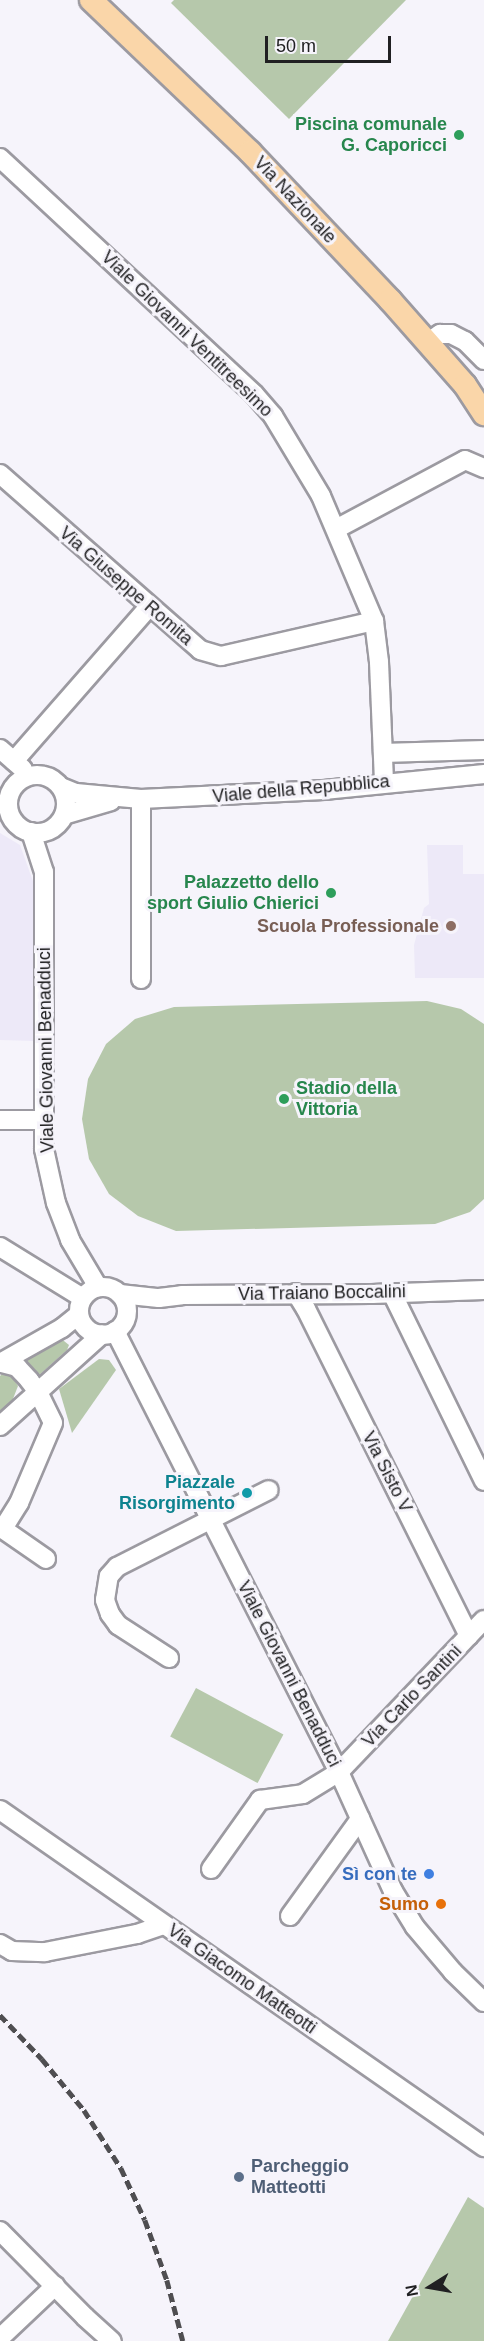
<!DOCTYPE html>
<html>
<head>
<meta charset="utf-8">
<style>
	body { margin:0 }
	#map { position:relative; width:484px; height:2341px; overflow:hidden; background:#f6f4fb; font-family:Arial,sans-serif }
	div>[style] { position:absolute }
	.built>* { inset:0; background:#ede9f8 }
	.green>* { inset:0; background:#b6c8ab; transform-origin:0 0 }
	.roads { filter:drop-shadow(2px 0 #9c9aa1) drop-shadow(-2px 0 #9c9aa1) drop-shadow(0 2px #9c9aa1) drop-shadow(0 -2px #9c9aa1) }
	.minor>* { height:18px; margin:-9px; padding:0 9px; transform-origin:9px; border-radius:9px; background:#fff }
	.minor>.ring { margin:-9px; padding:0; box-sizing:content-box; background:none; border:18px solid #fff; border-radius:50% }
	.major>* { height:22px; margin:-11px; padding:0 11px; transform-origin:11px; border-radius:11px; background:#fad6a9 }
	.rail>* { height:4.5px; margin-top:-2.25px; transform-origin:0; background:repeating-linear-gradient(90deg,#4f4e51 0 9px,transparent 0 13.5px) }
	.dots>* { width:16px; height:16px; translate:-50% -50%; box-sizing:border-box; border:3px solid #f6f4fb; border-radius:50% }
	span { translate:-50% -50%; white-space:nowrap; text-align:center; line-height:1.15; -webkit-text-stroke:6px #f6f4fb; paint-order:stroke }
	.leisure-label { font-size:18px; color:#27864d; font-weight:700 }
	.right { translate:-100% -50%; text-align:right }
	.left { translate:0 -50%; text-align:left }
	.street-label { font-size:18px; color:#202022 }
	.education-label { font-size:18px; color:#785e54; font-weight:700 }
	.culture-label { font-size:18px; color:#0d838f; font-weight:700 }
	.shop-label { font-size:18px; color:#366cbe; font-weight:700 }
	.food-label { font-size:18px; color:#c56008; font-weight:700 }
	.service-label { font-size:18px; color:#4e5e75; font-weight:700 }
	.north { position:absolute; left:400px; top:2257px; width:60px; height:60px; -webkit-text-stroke:4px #f6f4fb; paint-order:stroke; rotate:259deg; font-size:16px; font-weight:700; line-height:24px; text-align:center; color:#202022 }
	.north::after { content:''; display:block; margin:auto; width:21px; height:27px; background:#202022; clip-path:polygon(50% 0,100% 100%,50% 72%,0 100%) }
	.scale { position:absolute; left:265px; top:36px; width:126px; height:27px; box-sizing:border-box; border:3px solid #202022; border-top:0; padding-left:8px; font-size:18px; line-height:21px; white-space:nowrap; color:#202022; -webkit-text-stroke:4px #f6f4fb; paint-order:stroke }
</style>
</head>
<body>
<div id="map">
	<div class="built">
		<i style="clip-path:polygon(0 833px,20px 845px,34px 884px,34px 1041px,0 1040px)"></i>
		<i style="clip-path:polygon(427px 845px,463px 845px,463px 874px,484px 874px,484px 978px,415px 978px,414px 945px,424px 908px,429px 904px)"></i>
	</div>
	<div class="green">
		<i style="clip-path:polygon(174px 0,406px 0,289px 119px,171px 3px)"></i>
		<i style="clip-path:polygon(427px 1001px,461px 1009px,484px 1024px,484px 1199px,470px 1212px,435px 1224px,176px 1231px,138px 1216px,109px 1194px,89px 1159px,82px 1119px,88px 1079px,106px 1044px,135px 1019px,174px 1007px)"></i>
		<i style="clip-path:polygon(59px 1337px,69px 1345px,67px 1350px,37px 1377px,23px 1356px)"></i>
		<i style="clip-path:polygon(99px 1359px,109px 1360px,116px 1370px,72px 1433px,59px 1389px)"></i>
		<i style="clip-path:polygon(2px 1374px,12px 1376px,18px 1386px,11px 1404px,0 1414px,0 1376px)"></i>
		<i style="left:196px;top:1688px;width:99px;height:55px;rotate:28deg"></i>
		<i style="clip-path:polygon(468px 2197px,484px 2208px,484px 2341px,388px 2341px)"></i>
	</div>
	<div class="roads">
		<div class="minor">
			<i style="left:0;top:158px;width:347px;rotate:42.9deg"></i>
			<i style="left:254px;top:394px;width:29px;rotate:49deg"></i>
			<i style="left:273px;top:416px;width:93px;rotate:59deg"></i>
			<i style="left:321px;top:496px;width:136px;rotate:67deg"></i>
			<i style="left:374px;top:621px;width:41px;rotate:83deg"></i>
			<i style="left:379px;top:662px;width:120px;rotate:87.6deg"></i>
			<i style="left:427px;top:343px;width:16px;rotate:-35deg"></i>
			<i style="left:440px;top:334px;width:11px"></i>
			<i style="left:451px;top:334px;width:16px;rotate:27deg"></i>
			<i style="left:465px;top:341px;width:27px;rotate:45deg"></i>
			<i style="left:0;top:474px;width:266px;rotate:41.3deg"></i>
			<i style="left:200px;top:650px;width:22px;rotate:16deg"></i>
			<i style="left:221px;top:656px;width:157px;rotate:-12.9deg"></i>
			<i style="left:336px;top:529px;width:146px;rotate:-28.1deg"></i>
			<i style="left:465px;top:460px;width:21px;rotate:23deg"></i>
			<i style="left:0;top:749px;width:30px;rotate:41deg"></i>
			<i style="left:383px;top:753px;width:101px;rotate:-1.7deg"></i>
			<i style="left:14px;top:761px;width:205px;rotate:-48.8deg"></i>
			<i class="ring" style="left:8px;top:775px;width:40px;height:40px"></i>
			<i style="left:61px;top:787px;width:16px;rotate:22deg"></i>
			<i style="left:76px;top:793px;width:65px;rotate:5.3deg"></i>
			<i style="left:141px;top:799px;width:183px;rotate:-2.8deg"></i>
			<i style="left:324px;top:790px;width:161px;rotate:-5.7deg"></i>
			<i style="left:141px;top:799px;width:180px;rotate:90deg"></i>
			<i style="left:64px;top:815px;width:49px;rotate:-16.6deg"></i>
			<i style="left:31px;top:832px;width:42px;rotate:72deg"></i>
			<i style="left:44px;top:872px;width:277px;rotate:90deg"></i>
			<i style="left:44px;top:1149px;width:55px;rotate:77.5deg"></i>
			<i style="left:56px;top:1203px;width:40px;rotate:69deg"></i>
			<i style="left:70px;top:1240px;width:55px;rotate:59.2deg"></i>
			<i style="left:0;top:1120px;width:44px"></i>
			<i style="left:0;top:1247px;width:97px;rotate:31.6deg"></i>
			<i class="ring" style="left:79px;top:1287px;width:30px;height:30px"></i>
			<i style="left:296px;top:1293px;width:19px;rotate:58deg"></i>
			<i style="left:306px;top:1309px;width:365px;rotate:63.5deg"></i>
			<i style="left:392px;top:1293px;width:209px;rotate:63.9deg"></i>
			<i style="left:120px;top:1294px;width:39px;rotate:6deg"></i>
			<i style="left:159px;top:1298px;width:23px;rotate:-7deg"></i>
			<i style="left:182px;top:1295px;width:190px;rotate:-0.3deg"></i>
			<i style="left:372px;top:1294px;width:112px;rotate:-2deg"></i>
			<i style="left:115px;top:1331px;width:495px;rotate:63.1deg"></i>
			<i style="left:339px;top:1772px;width:131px;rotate:65.6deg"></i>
			<i style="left:393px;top:1891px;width:42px;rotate:58.6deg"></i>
			<i style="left:415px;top:1927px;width:59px;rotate:49.8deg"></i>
			<i style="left:453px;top:1972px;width:43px;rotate:44.1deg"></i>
			<i style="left:0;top:1363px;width:71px;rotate:-29.4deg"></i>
			<i style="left:62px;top:1328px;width:22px;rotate:-39deg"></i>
			<i style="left:2px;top:1363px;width:16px;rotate:15deg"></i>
			<i style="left:17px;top:1367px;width:18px;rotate:47deg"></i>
			<i style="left:29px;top:1380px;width:15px;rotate:53deg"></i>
			<i style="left:38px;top:1392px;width:34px;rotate:64deg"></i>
			<i style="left:53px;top:1423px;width:87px;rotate:113deg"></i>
			<i style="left:19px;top:1503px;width:31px;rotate:122deg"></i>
			<i style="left:0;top:1426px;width:137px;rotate:-42deg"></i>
			<i style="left:0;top:1527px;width:56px;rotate:34.8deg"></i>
			<i style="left:169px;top:1658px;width:61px;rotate:-147.1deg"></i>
			<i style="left:118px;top:1625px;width:14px;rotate:-126deg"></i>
			<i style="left:110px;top:1614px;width:15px;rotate:-110deg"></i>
			<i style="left:105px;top:1600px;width:24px;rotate:-81deg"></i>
			<i style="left:109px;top:1576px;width:12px;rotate:-48deg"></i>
			<i style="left:117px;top:1567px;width:170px;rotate:-26.9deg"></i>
			<i style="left:0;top:1810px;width:590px;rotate:34.85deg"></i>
			<i style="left:211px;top:1869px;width:85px;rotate:-54.6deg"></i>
			<i style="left:260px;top:1800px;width:43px;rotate:-7.9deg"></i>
			<i style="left:303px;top:1794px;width:42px;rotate:-31.4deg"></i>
			<i style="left:339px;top:1772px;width:210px;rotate:-46.4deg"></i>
			<i style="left:290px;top:1916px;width:120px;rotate:-54.2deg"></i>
			<i style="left:0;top:1944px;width:14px;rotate:30deg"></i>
			<i style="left:12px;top:1951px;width:33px;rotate:2deg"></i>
			<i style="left:45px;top:1952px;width:94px;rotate:-11.1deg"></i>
			<i style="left:137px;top:1934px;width:28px;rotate:-19deg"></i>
			<i style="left:0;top:2231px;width:121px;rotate:45.3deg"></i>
			<i style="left:85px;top:2317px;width:36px;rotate:42deg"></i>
			<i style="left:0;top:2338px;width:76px;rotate:-43.4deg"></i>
		</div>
		<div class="major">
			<i style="left:91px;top:0;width:220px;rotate:43.7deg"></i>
			<i style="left:250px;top:152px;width:204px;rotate:46.6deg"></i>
			<i style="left:390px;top:300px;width:113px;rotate:48.6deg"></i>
			<i style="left:465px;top:385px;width:35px;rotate:57deg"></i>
		</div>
	</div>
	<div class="rail">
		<i style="left:0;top:2015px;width:61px;rotate:46.3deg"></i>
		<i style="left:42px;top:2059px;width:66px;rotate:50.5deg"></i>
		<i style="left:84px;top:2110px;width:69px;rotate:57.5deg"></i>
		<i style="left:121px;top:2168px;width:57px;rotate:65.2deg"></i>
		<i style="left:145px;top:2220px;width:64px;rotate:69.9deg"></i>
		<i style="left:167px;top:2280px;width:63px;rotate:75.3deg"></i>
	</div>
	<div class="dots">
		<i style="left:459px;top:135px;background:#2e9e5b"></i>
		<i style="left:331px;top:893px;background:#2e9e5b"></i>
		<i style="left:451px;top:926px;background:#8d6e63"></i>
		<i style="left:284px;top:1099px;background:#2e9e5b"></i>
		<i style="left:247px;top:1493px;background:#0f9aa8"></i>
		<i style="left:429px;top:1874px;background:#3f7fe0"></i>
		<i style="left:441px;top:1904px;background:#e8710a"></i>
		<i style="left:239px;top:2177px;background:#5c6f8a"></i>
	</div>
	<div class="leisure-label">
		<span class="right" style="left:447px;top:135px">Piscina comunale<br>G. Caporicci</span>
		<span class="right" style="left:319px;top:893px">Palazzetto dello<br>sport Giulio Chierici</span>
		<span class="left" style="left:296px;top:1099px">Stadio della<br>Vittoria</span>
	</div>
	<div class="street-label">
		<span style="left:295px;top:200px;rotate:47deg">Via Nazionale</span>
		<span style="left:187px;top:334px;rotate:44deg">Viale Giovanni Ventitreesimo</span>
		<span style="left:126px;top:586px;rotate:41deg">Via Giuseppe Romita</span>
		<span style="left:301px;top:789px;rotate:-5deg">Viale della Repubblica</span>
		<span style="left:46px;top:1050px;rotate:-91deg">Viale Giovanni Benadduci</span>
		<span style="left:322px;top:1293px;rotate:-1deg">Via Traiano Boccalini</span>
		<span style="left:387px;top:1472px;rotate:63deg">Via Sisto V</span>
		<span style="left:289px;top:1674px;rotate:63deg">Viale Giovanni Benadduci</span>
		<span style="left:412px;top:1696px;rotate:-46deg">Via Carlo Santini</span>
		<span style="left:242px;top:1979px;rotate:35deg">Via Giacomo Matteotti</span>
	</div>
	<div class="education-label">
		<span class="right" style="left:439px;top:926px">Scuola Professionale</span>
	</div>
	<div class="culture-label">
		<span class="right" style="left:235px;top:1493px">Piazzale<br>Risorgimento</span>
	</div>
	<div class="shop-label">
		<span class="right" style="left:417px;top:1874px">Sì con te</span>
	</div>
	<div class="food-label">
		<span class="right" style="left:429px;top:1904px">Sumo</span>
	</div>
	<div class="service-label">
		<span class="left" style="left:251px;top:2177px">Parcheggio<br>Matteotti</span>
	</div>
	<div class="north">N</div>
	<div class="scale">50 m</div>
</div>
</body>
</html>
